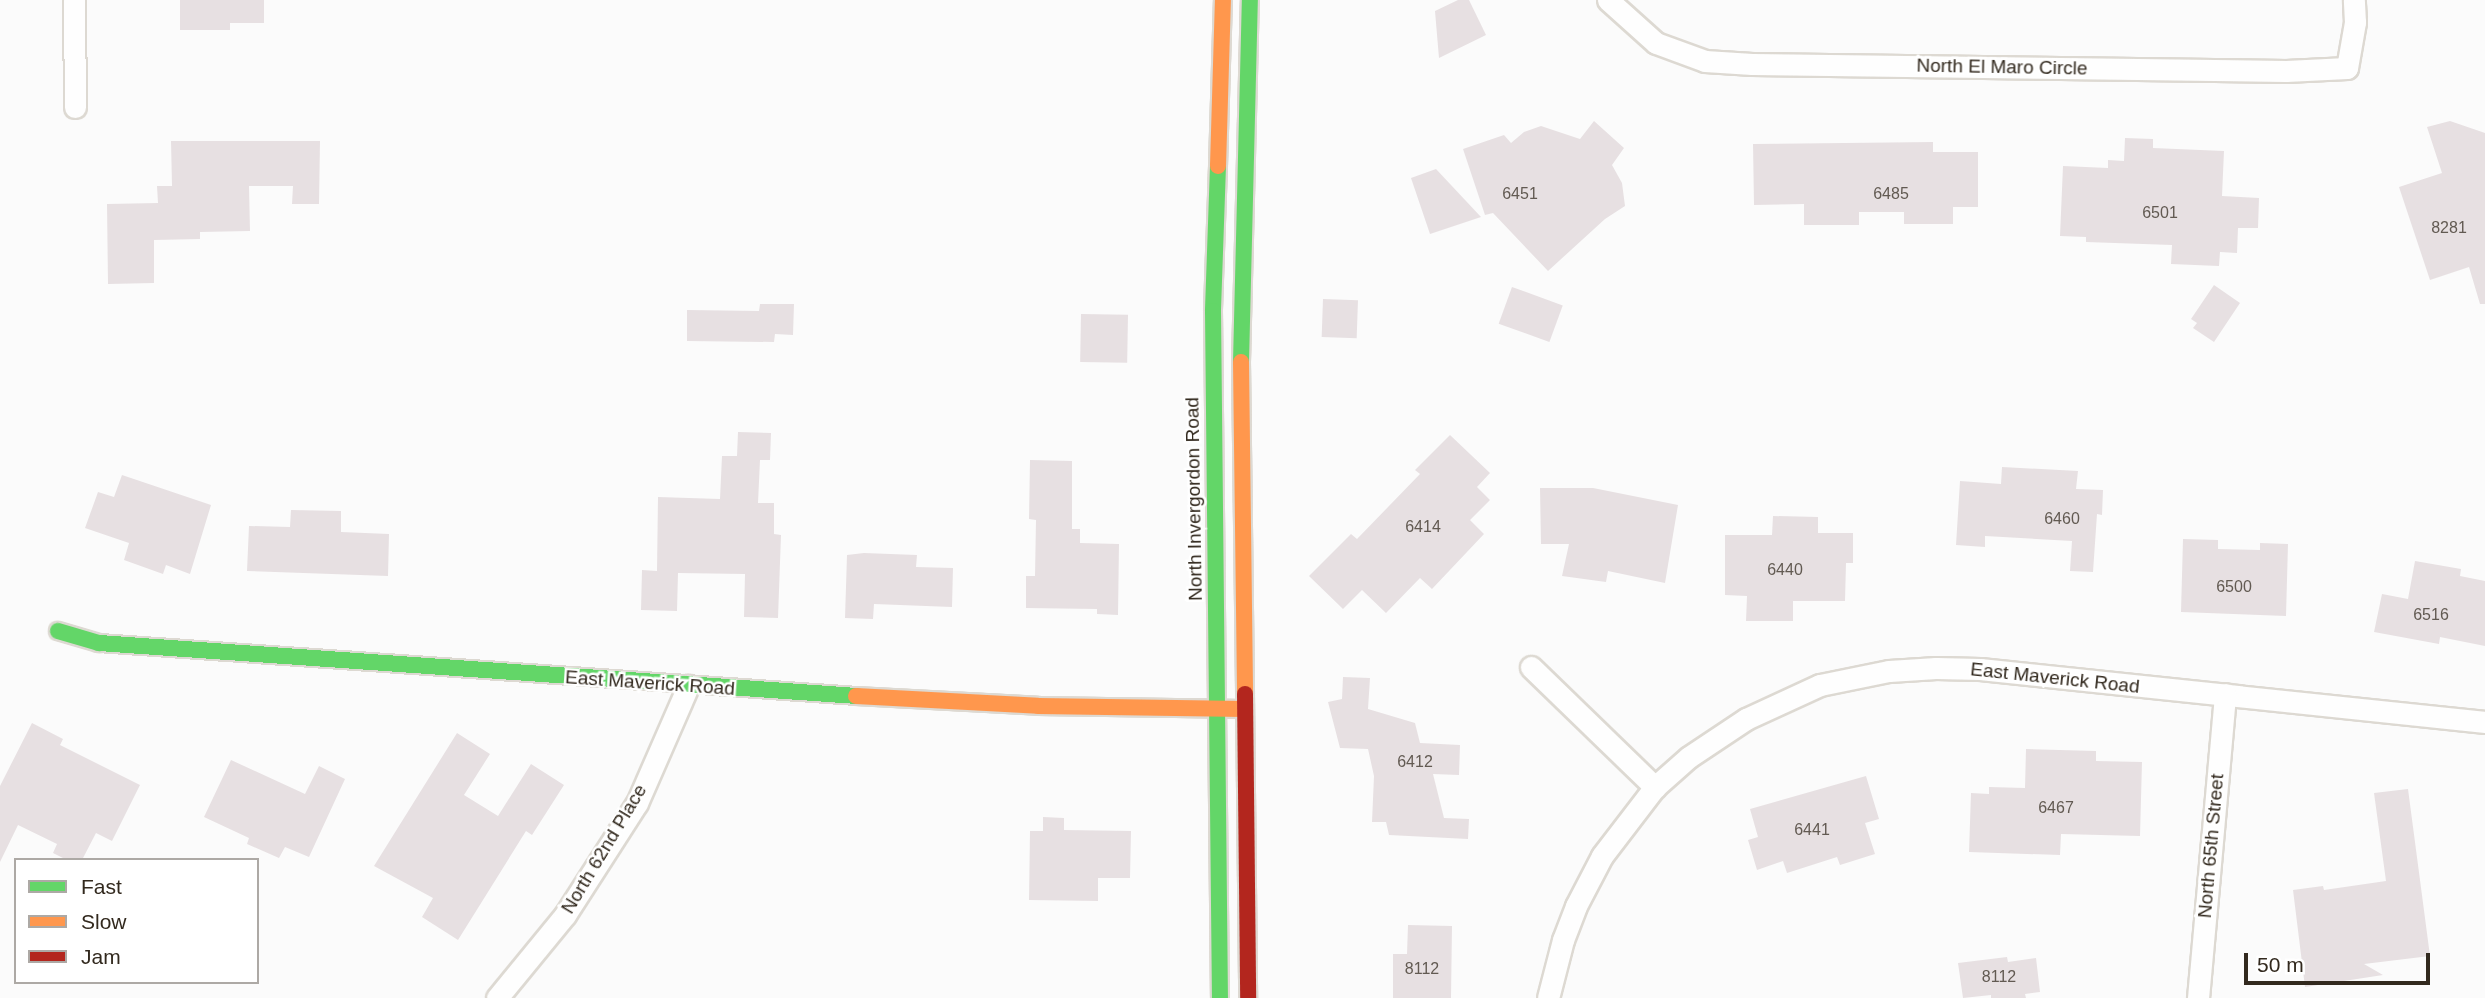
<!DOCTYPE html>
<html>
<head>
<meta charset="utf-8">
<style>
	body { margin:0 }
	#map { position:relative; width:2485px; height:998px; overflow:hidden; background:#fbfbfb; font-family:Arial,sans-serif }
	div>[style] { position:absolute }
	.building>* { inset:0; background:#e7e0e2; transform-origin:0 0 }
	.roads { filter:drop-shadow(2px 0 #ddd9d2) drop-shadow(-2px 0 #ddd9d2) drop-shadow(0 2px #ddd9d2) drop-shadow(0 -2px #ddd9d2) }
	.street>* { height:21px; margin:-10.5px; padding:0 10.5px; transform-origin:10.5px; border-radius:10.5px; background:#fefefe }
	.fast>* { height:16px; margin:-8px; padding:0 8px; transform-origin:8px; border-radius:8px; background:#63d668 }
	.slow>* { height:16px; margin:-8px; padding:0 8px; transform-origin:8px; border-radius:8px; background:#ff974d }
	.jam>* { height:16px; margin:-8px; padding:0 8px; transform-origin:8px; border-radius:8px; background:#b3261e }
	span { translate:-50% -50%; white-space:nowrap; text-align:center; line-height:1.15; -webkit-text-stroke:5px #fff; paint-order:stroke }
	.number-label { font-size:16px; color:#625a52 }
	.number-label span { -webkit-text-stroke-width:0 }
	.street-label { font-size:19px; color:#32291e }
	.legend { position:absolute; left:14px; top:858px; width:245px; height:126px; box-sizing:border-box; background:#fff; border:2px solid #ada9a5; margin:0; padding:9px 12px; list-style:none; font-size:21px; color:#32291e }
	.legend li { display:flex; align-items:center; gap:14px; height:35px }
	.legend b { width:35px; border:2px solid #ada9a5 }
	.scale { position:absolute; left:2244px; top:953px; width:186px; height:32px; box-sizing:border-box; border:4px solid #32291e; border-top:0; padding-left:9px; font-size:21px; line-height:24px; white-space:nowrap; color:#32291e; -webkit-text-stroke:5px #fff; paint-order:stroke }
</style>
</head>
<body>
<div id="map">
	<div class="building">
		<i style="clip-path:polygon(180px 0,264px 0,264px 23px,230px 23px,230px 30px,180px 30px)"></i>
		<i style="clip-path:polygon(1458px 0,1469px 0,1486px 35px,1439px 58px,1435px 11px)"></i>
		<i style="clip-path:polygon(1594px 121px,1624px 148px,1612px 165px,1622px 183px,1625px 206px,1605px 219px,1548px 271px,1493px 213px,1485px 215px,1463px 149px,1504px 135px,1511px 143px,1524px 132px,1541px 126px,1580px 139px)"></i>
		<i style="clip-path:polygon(2450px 121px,2485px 133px,2485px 304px,2480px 304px,2469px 267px,2430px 280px,2399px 187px,2442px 173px,2427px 127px)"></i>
		<i style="clip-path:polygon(2125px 138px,2153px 139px,2153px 148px,2224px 151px,2222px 196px,2259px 198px,2258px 228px,2238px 228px,2237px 253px,2220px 252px,2219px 266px,2171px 264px,2172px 245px,2086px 242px,2086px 237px,2060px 236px,2063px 166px,2108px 168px,2108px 160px,2124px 161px)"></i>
		<i style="clip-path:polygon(171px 141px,320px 141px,319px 204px,292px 204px,293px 186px,249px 186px,250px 231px,200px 232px,200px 239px,154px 240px,154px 283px,108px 284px,107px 204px,158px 203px,157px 186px,172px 186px)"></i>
		<i style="clip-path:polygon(1933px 142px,1933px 152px,1978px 152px,1978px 207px,1953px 207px,1953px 224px,1904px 224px,1904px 212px,1859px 212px,1859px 225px,1804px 225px,1804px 204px,1754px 205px,1753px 144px)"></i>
		<i style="clip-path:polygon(1436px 169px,1481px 217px,1430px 234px,1411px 178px)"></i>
		<i style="clip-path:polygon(2214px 285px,2240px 303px,2214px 342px,2193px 328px,2197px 323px,2191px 319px)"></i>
		<i style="left:1512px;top:287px;width:54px;height:39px;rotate:20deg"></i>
		<i style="left:1323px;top:299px;width:35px;height:38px;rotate:2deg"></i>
		<i style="clip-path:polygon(760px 304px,794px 304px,793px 335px,775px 334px,774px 342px,687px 341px,687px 310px,759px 311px)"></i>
		<i style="left:1081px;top:314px;width:47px;height:48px;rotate:1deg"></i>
		<i style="clip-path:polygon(738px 432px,771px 433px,770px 460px,760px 460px,758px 503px,774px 503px,774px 534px,781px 535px,778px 618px,744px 617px,745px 574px,678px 573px,677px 611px,641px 610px,642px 570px,657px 571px,658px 497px,720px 499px,722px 456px,737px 456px)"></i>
		<i style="clip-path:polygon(1450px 435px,1490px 473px,1477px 487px,1490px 500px,1470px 520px,1484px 534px,1432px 589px,1420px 578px,1386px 613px,1362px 590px,1343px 609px,1309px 576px,1351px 534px,1357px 539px,1420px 474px,1415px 470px)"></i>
		<i style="clip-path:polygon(1030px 460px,1072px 461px,1072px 529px,1080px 529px,1080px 543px,1119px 544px,1118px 615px,1097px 614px,1097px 609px,1026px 608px,1026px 576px,1035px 576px,1036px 520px,1029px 519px)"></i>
		<i style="clip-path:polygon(2002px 467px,2078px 471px,2076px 489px,2103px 490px,2102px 515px,2097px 514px,2093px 572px,2070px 571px,2072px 541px,1985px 536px,1985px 547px,1956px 545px,1960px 481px,2001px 484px)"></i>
		<i style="clip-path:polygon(122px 475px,211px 505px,190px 574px,166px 565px,163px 574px,124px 560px,129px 543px,85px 528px,98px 492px,114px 497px)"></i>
		<i style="clip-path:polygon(1540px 488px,1593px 488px,1678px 505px,1665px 583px,1608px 571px,1606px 582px,1562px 576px,1569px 544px,1541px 544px)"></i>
		<i style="clip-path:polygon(291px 510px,341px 511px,341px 532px,389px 534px,388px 576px,247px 571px,249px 526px,290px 527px)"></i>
		<i style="clip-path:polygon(1773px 516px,1818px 517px,1818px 533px,1853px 533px,1853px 563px,1846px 563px,1845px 601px,1793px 601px,1793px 621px,1746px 621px,1747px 596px,1725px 595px,1725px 535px,1772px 535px)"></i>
		<i style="clip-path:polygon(2183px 539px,2218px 540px,2218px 549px,2260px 550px,2260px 543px,2288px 544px,2286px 616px,2181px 612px)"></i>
		<i style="clip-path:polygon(864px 553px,917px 555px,916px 567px,953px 568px,952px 607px,874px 604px,873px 619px,845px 618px,847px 555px)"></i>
		<i style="clip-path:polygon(2415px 561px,2461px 569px,2460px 576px,2485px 581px,2485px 646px,2440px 637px,2439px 644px,2374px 632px,2382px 594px,2408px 599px)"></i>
		<i style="clip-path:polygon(1343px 677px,1370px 678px,1368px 709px,1415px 723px,1420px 743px,1460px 745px,1459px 775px,1433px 774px,1444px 818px,1469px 819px,1468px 839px,1389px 835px,1386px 822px,1372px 822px,1374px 776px,1368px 749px,1340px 748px,1328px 702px,1342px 699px)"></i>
		<i style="clip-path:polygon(32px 723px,63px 739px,60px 745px,140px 785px,112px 841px,96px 833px,82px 860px,67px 860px,53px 853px,57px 844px,18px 825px,0 862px,0 786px)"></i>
		<i style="clip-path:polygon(457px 733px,490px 754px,464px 795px,498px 816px,531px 764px,564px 785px,532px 835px,526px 831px,458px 940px,422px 917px,433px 898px,374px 866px)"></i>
		<i style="clip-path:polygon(2026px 749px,2096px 751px,2096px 761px,2142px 762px,2140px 836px,2061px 834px,2060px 855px,1969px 852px,1971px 793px,1989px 794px,1989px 787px,2025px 788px)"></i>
		<i style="clip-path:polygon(231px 760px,305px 794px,319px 766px,345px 779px,309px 857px,285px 847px,279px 858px,247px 844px,249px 838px,204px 817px)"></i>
		<i style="clip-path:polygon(1866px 776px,1879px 819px,1865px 823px,1875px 854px,1840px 865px,1837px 857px,1787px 873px,1783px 861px,1757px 870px,1748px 840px,1758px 837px,1750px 809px)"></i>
		<i style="clip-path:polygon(2408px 789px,2430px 956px,2364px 964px,2383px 975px,2305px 987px,2293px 890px,2323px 886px,2324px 890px,2386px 881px,2374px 793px)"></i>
		<i style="clip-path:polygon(1043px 817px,1064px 818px,1064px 830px,1131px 831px,1130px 878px,1098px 878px,1098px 901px,1029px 900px,1030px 831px,1043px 831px)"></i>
		<i style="clip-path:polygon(1408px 925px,1452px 926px,1451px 998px,1393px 998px,1393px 954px,1407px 954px)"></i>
		<i style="clip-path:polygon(2007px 957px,2008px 962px,2036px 958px,2040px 992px,2025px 994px,2026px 998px,1991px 998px,1991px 995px,1963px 998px,1958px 963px)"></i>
	</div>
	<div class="roads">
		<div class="street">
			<i style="left:74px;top:0;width:107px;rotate:89.5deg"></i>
			<i style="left:1608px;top:0;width:64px;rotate:41.9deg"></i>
			<i style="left:1656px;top:43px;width:52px;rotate:20.2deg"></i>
			<i style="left:1705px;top:61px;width:47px;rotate:3.7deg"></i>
			<i style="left:1752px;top:64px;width:534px;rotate:0.75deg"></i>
			<i style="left:2286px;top:71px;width:61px;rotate:-2.8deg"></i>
			<i style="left:2347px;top:68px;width:47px;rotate:-80.1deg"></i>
			<i style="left:2355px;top:22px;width:22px;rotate:-93deg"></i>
			<i style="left:1531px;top:667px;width:173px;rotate:44.1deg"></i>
			<i style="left:497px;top:998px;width:107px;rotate:-50.7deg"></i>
			<i style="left:565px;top:915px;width:133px;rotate:-57.3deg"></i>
			<i style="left:637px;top:803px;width:128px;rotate:-66.4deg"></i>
			<i style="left:1548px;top:998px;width:60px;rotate:-75.5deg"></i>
			<i style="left:1563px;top:940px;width:36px;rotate:-69deg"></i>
			<i style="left:1576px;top:906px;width:56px;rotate:-62.5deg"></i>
			<i style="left:1602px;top:856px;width:87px;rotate:-52.5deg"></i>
			<i style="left:1655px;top:787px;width:45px;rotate:-41.4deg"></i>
			<i style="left:1689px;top:757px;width:69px;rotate:-33.7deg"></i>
			<i style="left:1746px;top:719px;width:81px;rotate:-24.7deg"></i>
			<i style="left:1820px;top:685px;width:70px;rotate:-11.5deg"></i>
			<i style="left:1889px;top:671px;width:47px;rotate:-3.7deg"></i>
			<i style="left:1936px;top:668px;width:44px;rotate:1.3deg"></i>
			<i style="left:1980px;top:669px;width:508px;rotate:5.99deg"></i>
			<i style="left:2198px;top:998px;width:305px;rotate:-84.9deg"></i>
		</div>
		<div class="fast">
			<i style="left:1218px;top:166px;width:145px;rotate:92deg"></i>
			<i style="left:1213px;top:311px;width:687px;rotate:89.42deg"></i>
			<i style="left:1241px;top:362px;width:362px;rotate:-88.6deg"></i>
			<i style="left:58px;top:631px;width:43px;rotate:16.3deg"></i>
			<i style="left:99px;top:643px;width:759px;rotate:4deg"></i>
		</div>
		<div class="slow">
			<i style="left:1218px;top:166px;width:166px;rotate:-88.3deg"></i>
			<i style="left:1241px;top:362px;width:332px;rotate:89.3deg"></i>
			<i style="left:856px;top:696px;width:182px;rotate:3.1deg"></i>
			<i style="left:1038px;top:706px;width:206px;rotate:0.8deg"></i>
		</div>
		<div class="jam">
			<i style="left:1245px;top:694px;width:304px;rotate:89.4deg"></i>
		</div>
	</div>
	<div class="number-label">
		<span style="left:1520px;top:194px">6451</span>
		<span style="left:1891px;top:194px">6485</span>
		<span style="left:2160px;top:213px">6501</span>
		<span style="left:2449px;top:228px">8281</span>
		<span style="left:2062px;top:519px">6460</span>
		<span style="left:1423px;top:527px">6414</span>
		<span style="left:1785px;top:570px">6440</span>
		<span style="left:2234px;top:587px">6500</span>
		<span style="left:2431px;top:615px">6516</span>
		<span style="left:1415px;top:762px">6412</span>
		<span style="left:2056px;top:808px">6467</span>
		<span style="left:1812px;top:830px">6441</span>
		<span style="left:1422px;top:969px">8112</span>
		<span style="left:1999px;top:977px">8112</span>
	</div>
	<div class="street-label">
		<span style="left:2002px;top:67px;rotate:1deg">North El Maro Circle</span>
		<span style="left:1194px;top:499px;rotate:-91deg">North Invergordon Road</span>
		<span style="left:2055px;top:678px;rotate:6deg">East Maverick Road</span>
		<span style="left:650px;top:683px;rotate:4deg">East Maverick Road</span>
		<span style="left:2211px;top:846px;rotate:-85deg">North 65th Street</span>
		<span style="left:604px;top:849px;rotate:-59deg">North 62nd Place</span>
	</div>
	<ul class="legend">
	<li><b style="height:9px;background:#63d668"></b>Fast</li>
	<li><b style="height:9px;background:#ff974d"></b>Slow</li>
	<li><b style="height:9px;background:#b3261e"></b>Jam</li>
	</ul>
	<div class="scale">50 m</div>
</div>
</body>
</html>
